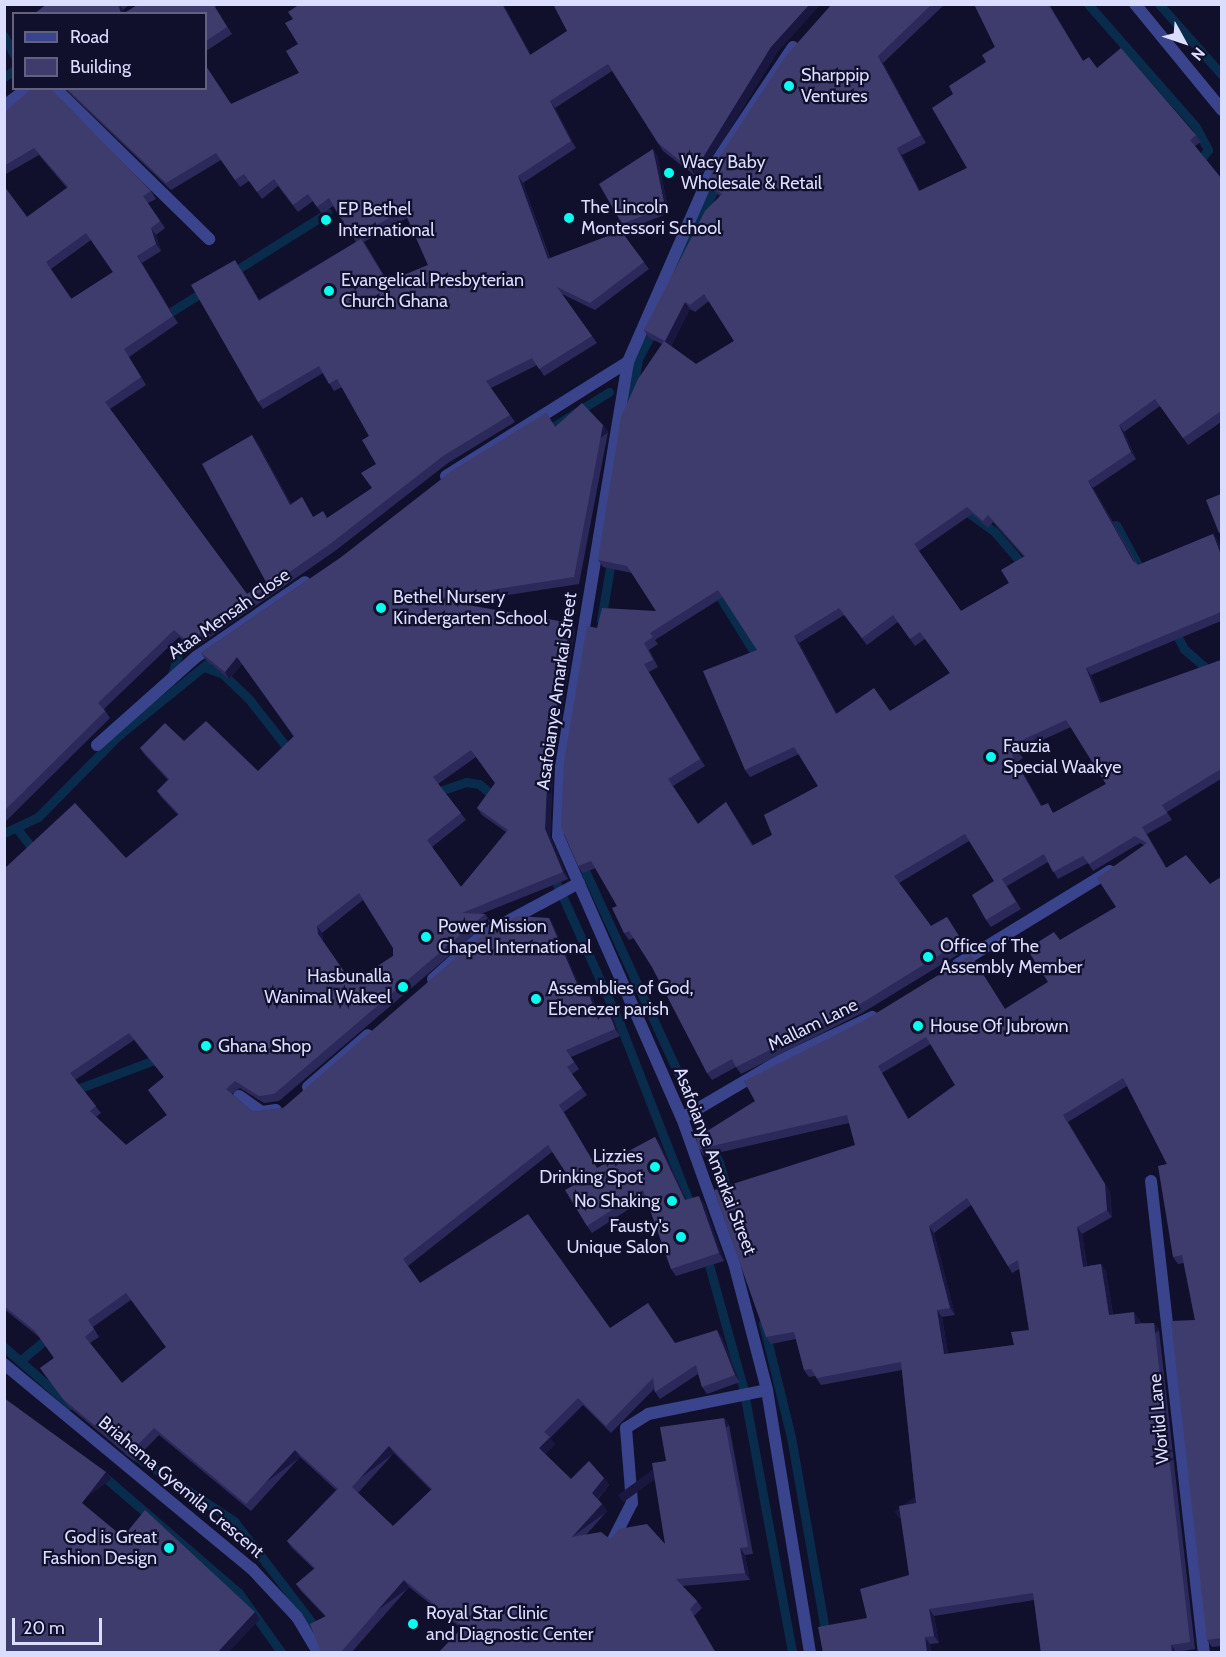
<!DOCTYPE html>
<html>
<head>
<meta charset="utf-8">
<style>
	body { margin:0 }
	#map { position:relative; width:1226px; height:1657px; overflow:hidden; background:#11102c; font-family:Cabin,sans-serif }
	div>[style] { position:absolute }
	.stream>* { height:9px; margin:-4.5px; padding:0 4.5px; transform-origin:4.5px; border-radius:4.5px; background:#092c4c }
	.service>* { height:12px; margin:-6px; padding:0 6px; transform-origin:6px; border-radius:6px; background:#3a448c }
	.minor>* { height:12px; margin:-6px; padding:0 6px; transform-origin:6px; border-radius:6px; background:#3a448c }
	.tertiary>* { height:12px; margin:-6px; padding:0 6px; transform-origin:6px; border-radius:6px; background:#3a448c }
	.wall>* { inset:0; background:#2b295a }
	.shaded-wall>* { inset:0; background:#191740; transform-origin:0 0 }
	.building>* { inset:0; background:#3e3c6c }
	.dots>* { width:16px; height:16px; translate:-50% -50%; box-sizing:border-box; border:3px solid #11102c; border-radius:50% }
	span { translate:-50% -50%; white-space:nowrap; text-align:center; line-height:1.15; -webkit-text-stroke:4.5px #11102c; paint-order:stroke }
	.poi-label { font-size:18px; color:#dbddff }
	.left { translate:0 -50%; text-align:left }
	.right { translate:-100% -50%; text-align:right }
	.street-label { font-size:18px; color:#dbddff }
	.frame { position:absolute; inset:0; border:6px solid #dbddff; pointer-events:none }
	.legend { position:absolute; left:12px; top:12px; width:195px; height:78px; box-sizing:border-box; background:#11102c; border:2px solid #626280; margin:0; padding:8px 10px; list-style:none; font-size:18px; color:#dbddff }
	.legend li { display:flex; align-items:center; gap:12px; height:30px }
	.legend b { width:30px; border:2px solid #626280 }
	.north { position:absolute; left:1154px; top:12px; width:60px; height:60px; -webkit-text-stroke:4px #11102c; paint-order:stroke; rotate:130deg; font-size:16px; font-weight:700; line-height:24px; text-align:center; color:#dbddff }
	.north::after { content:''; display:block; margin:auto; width:21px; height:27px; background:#dbddff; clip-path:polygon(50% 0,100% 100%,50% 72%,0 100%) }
	.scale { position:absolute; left:12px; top:1618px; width:90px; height:27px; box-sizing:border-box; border:3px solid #dbddff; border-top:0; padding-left:8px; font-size:18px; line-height:21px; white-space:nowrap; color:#dbddff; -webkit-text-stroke:4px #11102c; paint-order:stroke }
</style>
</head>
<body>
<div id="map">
	<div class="stream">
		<i style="left:1088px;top:4px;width:164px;rotate:48.7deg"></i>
		<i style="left:1196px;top:127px;width:26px;rotate:62deg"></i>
		<i style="left:1208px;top:150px;width:18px;rotate:128deg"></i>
		<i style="left:1159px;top:4px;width:95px;rotate:48.4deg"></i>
		<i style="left:4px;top:36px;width:21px;rotate:62deg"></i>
		<i style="left:4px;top:77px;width:12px;rotate:-35deg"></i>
		<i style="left:230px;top:274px;width:115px;rotate:-32.2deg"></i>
		<i style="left:672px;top:277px;width:106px;rotate:-64.4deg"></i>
		<i style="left:161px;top:318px;width:53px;rotate:-31.9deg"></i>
		<i style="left:631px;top:401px;width:43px;rotate:-80.5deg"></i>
		<i style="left:638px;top:359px;width:36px;rotate:-62deg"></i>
		<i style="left:546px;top:431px;width:74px;rotate:-31.8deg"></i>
		<i style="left:962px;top:508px;width:39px;rotate:36deg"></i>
		<i style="left:994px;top:531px;width:45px;rotate:49.5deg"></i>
		<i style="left:1105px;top:530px;width:12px;rotate:-24deg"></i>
		<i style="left:1116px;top:525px;width:58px;rotate:61.2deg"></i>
		<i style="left:720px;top:597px;width:74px;rotate:58.2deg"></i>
		<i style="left:601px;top:620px;width:65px;rotate:-80.2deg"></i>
		<i style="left:1174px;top:630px;width:21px;rotate:62deg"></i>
		<i style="left:1184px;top:649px;width:50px;rotate:41deg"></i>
		<i style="left:204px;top:667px;width:20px;rotate:20deg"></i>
		<i style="left:223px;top:674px;width:36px;rotate:44deg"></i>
		<i style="left:249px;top:699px;width:70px;rotate:52deg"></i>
		<i style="left:170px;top:682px;width:37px;rotate:-74deg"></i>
		<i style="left:180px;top:646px;width:17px;rotate:-40deg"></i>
		<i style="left:434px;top:793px;width:34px;rotate:-19deg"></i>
		<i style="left:466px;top:782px;width:13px;rotate:9deg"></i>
		<i style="left:479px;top:784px;width:23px;rotate:40deg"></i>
		<i style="left:18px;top:830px;width:29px;rotate:52deg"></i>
		<i style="left:4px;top:833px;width:38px;rotate:-25deg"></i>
		<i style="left:38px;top:817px;width:115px;rotate:-45.4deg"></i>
		<i style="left:119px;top:735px;width:114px;rotate:-39deg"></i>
		<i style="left:581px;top:862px;width:330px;rotate:65.3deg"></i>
		<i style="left:719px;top:1162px;width:36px;rotate:74deg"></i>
		<i style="left:552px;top:873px;width:163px;rotate:65.8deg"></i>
		<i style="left:619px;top:1022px;width:201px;rotate:68.7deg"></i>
		<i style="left:69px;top:1092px;width:97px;rotate:-20.5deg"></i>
		<i style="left:706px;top:1254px;width:138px;rotate:74.5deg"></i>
		<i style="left:743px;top:1387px;width:269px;rotate:79.5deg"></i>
		<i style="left:763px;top:1323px;width:117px;rotate:76.2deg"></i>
		<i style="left:791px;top:1437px;width:218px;rotate:80deg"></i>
		<i style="left:4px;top:1347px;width:88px;rotate:41.3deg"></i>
		<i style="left:20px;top:1361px;width:40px;rotate:-40deg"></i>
		<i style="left:128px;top:1451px;width:127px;rotate:33.4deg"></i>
		<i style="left:234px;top:1521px;width:165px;rotate:52.6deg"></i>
		<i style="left:101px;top:1474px;width:182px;rotate:40.8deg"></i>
		<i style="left:239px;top:1593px;width:72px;rotate:54.6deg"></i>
	</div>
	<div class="service">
		<i style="left:55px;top:88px;width:216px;rotate:44.4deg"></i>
	</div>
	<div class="minor">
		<i style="left:793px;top:47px;width:142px;rotate:123.8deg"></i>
		<i style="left:714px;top:165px;width:215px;rotate:113.6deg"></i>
		<i style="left:628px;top:362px;width:411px;rotate:99.4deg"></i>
		<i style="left:561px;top:768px;width:68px;rotate:92.5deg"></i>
		<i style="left:558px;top:836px;width:308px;rotate:66.3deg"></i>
		<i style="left:682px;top:1118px;width:154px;rotate:70.3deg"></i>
		<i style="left:734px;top:1263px;width:131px;rotate:75.4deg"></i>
		<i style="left:767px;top:1390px;width:266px;rotate:80.7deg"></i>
		<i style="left:4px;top:106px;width:30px;rotate:-37deg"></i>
		<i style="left:446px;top:476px;width:215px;rotate:-32.1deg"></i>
		<i style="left:97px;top:745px;width:132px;rotate:-41.6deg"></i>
		<i style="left:196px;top:657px;width:132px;rotate:-34.5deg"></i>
		<i style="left:958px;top:964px;width:178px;rotate:-31.5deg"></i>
		<i style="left:433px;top:979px;width:66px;rotate:-41.9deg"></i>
		<i style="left:482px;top:935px;width:110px;rotate:-28.2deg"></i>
		<i style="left:308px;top:1087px;width:79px;rotate:-40.9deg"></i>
		<i style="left:239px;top:1096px;width:28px;rotate:35deg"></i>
		<i style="left:262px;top:1112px;width:14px;rotate:-8deg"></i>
		<i style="left:682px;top:1118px;width:115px;rotate:-30.4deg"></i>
		<i style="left:781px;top:1060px;width:101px;rotate:-25.3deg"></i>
		<i style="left:1151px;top:1181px;width:474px;rotate:83.6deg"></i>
		<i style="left:4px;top:1364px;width:322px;rotate:39.6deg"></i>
		<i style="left:252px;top:1569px;width:66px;rotate:46.8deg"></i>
		<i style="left:297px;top:1617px;width:41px;rotate:59deg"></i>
		<i style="left:614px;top:1538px;width:39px;rotate:-63deg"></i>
		<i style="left:632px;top:1503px;width:75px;rotate:-94.6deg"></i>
		<i style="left:626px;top:1428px;width:26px;rotate:-32deg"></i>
		<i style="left:648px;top:1414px;width:121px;rotate:-11.4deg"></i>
	</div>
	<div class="tertiary">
		<i style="left:1135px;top:4px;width:137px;rotate:50.6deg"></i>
	</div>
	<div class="wall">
		<i style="clip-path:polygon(47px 4px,130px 4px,123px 10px,124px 13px,139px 4px,219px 4px,215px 7px,232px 34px,206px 51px,206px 14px,34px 14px)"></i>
		<i style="clip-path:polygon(evenodd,300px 4px,503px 4px,531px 55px,776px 54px,699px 179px,663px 151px,612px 71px,555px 108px,576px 148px,523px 183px,550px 258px,621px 231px,649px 269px,595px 310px,562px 294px,597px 343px,544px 376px,537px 365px,491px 388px,515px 422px,448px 463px,335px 551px,193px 649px,179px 637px,104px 709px,110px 718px,4px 823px,4px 186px,27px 217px,67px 188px,39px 155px,4px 175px,4px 113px,151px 191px,156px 199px,148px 203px,165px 228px,156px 235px,161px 251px,142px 263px,178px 323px,129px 357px,146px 385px,110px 409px,247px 594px,266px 582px,257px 442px,291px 504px,302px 497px,313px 517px,328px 518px,372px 488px,376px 464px,369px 436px,342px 387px,334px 391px,323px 373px,263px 409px,258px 402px,240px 267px,259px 300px,356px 242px,333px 206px,322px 214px,313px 201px,298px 212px,278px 186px,262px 199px,249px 181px,240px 187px,221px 160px,171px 190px,64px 88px,206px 88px,232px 104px,299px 73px,298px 44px,293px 19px,300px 4px,407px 218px,428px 265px,388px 282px,364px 242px,407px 218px,300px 4px,91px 240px,113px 272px,72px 299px,51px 269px,91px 240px)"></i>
		<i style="clip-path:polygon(evenodd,832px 4px,945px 4px,883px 63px,926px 143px,902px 155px,920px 191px,967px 168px,953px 94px,986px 62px,995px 47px,974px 4px,1049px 4px,1083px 61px,1097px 68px,1196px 135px,1201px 142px,1195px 146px,1221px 178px,1221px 422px,1188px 445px,1160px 406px,1124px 432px,1136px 459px,1093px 488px,1138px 565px,1213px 534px,1218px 541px,1221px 550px,1221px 621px,1091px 675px,1102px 703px,1221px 660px,1221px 779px,1167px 812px,1172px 820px,1147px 834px,1166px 867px,1210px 884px,1221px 877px,1221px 1646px,1212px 1647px,1207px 1640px,1195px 1320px,1184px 1263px,1178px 1264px,1173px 1257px,1167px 1164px,1127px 1086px,1068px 1122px,1110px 1192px,1112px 1217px,1082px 1234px,1087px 1266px,1101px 1264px,1106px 1271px,1113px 1315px,1139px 1319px,1140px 1323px,1154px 1323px,1159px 1330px,1195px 1649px,1176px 1652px,1176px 1653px,1041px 1653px,1034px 1600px,934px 1616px,939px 1643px,930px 1644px,931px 1653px,823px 1653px,867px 1618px,909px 1575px,916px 1503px,902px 1370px,821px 1385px,815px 1376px,809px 1377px,804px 1370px,796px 1339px,771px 1344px,766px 1337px,855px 1145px,849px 1123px,704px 1156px,699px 1149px,755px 1101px,744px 1081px,1005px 1009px,1048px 982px,1060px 940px,1116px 907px,1144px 845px,1140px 843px,1093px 871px,1088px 863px,1058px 879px,1048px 862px,1007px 886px,1021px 909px,991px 927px,986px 920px,994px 881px,969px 841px,899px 883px,931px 926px,947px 917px,967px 949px,862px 1013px,741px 1074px,736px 1067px,712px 1080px,707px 1073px,652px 967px,634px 938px,629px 940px,624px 933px,617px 906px,596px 868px,583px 873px,578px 866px,597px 628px,656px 611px,632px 573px,603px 567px,598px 560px,662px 344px,649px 338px,644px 330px,720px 196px,712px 190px,707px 183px,832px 4px,709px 301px,734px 341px,696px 364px,671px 346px,690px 309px,695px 312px,709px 301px,832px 4px,972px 514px,988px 528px,993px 522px,1024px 557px,1009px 583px,961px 611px,919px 551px,972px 514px,832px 4px,723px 597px,757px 650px,745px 770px,750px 777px,799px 754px,818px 786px,772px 835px,753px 845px,726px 802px,698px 824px,673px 786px,705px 766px,649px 672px,658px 667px,649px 650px,658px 644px,655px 640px,723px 597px,832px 4px,844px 615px,867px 645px,898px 622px,915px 646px,925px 639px,950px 673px,890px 711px,837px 714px,799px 643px,844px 615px,832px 4px,1071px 727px,1106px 784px,1054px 813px,1042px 806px,1017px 762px,1023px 758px,1018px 751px,1071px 727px,832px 4px,931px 1044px,955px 1085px,909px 1119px,882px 1073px,931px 1044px,832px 4px,971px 1205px,1012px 1273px,1019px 1269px,1029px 1330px,1014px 1345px,948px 1354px,942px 1317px,955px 1315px,934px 1233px,971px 1205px)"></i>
		<i style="clip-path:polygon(657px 155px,669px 213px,626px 230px,622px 224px)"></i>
		<i style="clip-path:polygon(evenodd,546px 413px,556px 427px,603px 425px,608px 432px,579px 584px,457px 603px,570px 623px,575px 630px,553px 767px,550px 836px,568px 879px,481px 914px,485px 914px,490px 921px,279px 1101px,264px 1103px,240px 1088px,232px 1094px,253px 1112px,283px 1108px,549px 918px,553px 925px,581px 990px,592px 996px,596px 1009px,611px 1012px,620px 1036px,571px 1057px,579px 1069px,572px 1074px,587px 1095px,564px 1112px,597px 1168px,655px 1137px,660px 1144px,686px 1200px,704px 1203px,724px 1261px,676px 1276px,671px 1269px,646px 1198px,592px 1233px,587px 1226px,574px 1185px,552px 1152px,408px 1266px,420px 1283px,610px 1328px,675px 1343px,722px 1337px,740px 1382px,707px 1394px,702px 1387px,698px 1374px,660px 1399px,655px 1392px,654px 1389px,611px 1433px,583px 1405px,550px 1438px,555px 1444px,545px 1454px,571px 1479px,604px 1478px,609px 1485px,598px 1499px,607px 1511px,586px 1535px,610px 1539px,665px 1544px,666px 1461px,724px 1418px,729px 1425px,753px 1554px,745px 1555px,750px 1580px,682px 1586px,697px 1601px,702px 1608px,694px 1616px,462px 1629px,409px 1587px,351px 1653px,321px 1653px,325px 1616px,301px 1591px,296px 1584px,314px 1569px,292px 1548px,287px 1541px,336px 1490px,300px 1457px,251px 1511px,159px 1435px,134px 1461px,68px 1406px,40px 1368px,54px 1358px,39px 1337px,4px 1309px,4px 869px,126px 858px,178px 815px,162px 798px,157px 791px,168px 780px,145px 755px,140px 748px,184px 741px,258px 771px,294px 737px,242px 664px,229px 679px,206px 660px,201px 653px,340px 558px,546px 413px,476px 757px,495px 783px,477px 808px,482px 815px,506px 832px,461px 887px,432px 847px,466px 820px,438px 784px,476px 757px,546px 413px,363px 900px,393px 948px,393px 956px,352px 983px,323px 941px,322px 933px,363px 900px,546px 413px,134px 1040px,164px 1077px,148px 1090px,167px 1115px,126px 1145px,96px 1117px,101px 1113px,75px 1080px,134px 1040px,546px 413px,131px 1300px,166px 1347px,122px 1383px,90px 1343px,99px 1337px,93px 1327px,131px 1300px,546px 413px,394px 1453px,431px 1490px,393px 1526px,358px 1493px,394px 1453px)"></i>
	</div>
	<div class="shaded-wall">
		<i style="clip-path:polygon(119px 4px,123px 10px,124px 14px,121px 14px)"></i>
		<i style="clip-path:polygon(502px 4px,503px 4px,535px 62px,530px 55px)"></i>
		<i style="clip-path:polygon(810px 4px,821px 4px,776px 54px,699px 179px,694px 172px,771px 47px)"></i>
		<i style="clip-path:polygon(878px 56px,883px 63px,926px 143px,921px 135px)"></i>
		<i style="clip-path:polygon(550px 101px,555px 108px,576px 148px,571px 141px)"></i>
		<i style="clip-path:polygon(897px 148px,902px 155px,924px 198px,919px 191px)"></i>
		<i style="clip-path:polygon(653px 149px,657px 155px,669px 213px,665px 207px)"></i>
		<i style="clip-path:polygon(518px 176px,523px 183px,552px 266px,548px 259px)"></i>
		<i style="clip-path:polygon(151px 228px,156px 235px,161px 251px,156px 244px)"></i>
		<i style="clip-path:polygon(137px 256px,142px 263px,178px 323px,173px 316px)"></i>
		<i style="clip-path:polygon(685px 302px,690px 309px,670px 348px,665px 341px)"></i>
		<i style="left:603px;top:425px;width:9px;height:155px;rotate:54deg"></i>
		<i style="clip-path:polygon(1119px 425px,1124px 432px,1136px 459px,1131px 452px)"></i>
		<i style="clip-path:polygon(252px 435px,257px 442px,295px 512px,290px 505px)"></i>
		<i style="clip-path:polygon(1088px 481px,1093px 488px,1138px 568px,1133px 561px)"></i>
		<i style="clip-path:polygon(1213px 534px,1218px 541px,1221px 550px,1221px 555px)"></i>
		<i style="clip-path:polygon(570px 623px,575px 630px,553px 767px,550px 836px,568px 879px,563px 872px,545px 829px,548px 760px)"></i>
		<i style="clip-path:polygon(794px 636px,799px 643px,841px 721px,836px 714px)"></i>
		<i style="clip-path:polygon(237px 657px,242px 664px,229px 679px,225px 672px)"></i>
		<i style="clip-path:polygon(644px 664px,649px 672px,705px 766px,700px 759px)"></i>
		<i style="clip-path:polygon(1086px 668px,1091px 675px,1105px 711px,1100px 703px)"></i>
		<i style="clip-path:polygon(1012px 755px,1017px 762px,1046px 813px,1041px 806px)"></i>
		<i style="clip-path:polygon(549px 918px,553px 925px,585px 998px,580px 991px)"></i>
		<i style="clip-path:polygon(317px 926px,322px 933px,323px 941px,318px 934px)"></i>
		<i style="clip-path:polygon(587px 988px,592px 996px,599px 1016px,594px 1009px)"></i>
		<i style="clip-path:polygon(606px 1005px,611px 1012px,620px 1036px,615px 1029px)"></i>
		<i style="clip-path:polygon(878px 1066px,882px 1073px,913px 1126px,908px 1119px)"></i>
		<i style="clip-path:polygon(1063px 1115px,1110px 1192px,1112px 1217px,1107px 1210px)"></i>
		<i style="clip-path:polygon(655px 1137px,660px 1144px,690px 1207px,685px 1200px)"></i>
		<i style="clip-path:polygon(699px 1196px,704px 1203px,724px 1261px,719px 1253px)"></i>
		<i style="clip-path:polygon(929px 1226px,934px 1233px,955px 1315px,950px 1308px)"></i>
		<i style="clip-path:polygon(1077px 1227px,1082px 1234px,1088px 1274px,1083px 1267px)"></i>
		<i style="clip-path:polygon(1101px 1264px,1106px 1271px,1114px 1322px,1109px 1315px)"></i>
		<i style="clip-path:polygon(937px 1310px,942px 1317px,949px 1362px,944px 1354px)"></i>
		<i style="clip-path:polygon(1134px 1312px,1139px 1319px,1140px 1331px,1135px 1324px)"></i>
		<i style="left:1154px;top:1323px;width:9px;height:321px;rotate:54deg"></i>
		<i style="clip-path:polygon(717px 1330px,722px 1337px,740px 1382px,735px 1375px)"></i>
		<i style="left:724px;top:1418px;width:9px;height:131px;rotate:54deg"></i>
		<i style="clip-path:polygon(550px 1437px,555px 1444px,544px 1455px,539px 1448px)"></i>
		<i style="left:389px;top:1446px;width:9px;height:55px;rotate:54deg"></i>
		<i style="left:295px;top:1450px;width:9px;height:73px;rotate:54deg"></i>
		<i style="left:106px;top:1472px;width:9px;height:39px;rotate:54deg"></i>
		<i style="clip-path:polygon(604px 1478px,609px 1485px,596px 1500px,592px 1493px)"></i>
		<i style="left:602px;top:1504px;width:9px;height:45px;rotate:54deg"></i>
		<i style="clip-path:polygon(740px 1548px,745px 1555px,750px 1580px,745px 1573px)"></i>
		<i style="left:404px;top:1580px;width:9px;height:97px;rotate:54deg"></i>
		<i style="clip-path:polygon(929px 1609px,934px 1616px,939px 1643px,934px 1636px)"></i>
		<i style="clip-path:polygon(255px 1612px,260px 1619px,228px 1653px,217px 1653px)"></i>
		<i style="clip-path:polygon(925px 1637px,930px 1644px,931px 1653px,927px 1653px)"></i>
		<i style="clip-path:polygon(1171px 1645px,1176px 1652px,1176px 1653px,1172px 1653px)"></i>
	</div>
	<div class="building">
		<i style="clip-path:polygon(47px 4px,118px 4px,121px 14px,34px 14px)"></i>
		<i style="clip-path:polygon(139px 4px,213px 4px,227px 27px,206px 41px,206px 14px,123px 14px)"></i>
		<i style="clip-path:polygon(evenodd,300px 4px,502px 4px,530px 55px,567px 31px,553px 4px,810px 4px,771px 47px,694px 172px,658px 143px,608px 64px,550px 101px,571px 141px,518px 176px,548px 259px,621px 231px,644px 262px,590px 303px,557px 287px,592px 336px,539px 369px,532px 358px,486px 381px,510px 415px,443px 456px,330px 544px,188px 642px,174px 630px,98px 703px,105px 711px,4px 811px,4px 186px,27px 217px,68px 187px,34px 148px,4px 166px,4px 113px,32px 88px,50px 88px,151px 191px,143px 196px,160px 221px,151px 228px,156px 244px,137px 256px,173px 316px,124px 349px,141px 377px,105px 402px,247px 594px,266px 582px,202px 464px,252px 435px,290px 505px,302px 497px,313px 517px,323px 511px,327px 518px,372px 488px,361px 473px,376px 464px,362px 440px,369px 436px,337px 379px,329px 384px,319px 366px,258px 402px,191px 285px,235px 260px,259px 301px,361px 239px,387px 282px,428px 265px,404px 210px,353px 238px,329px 198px,317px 207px,308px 194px,293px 205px,274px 179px,257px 192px,244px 174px,235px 180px,216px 153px,166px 183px,66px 88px,206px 88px,206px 66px,231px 104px,299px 73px,286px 51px,298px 44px,285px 23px,293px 19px,288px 12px,300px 4px,86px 233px,113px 272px,71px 299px,46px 262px,86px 233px)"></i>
		<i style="clip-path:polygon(evenodd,832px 4px,932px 4px,878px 56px,921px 135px,897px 148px,919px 191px,967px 168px,932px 108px,953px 94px,949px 86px,986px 62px,982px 55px,995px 47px,974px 4px,1048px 4px,1083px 61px,1089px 57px,1097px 68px,1121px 48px,1196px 135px,1190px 140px,1221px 178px,1221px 411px,1183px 438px,1155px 399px,1119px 425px,1131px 452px,1088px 481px,1133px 561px,1138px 565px,1213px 534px,1221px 555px,1221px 612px,1086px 668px,1100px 703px,1221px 660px,1221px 769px,1162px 805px,1167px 813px,1142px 827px,1166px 868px,1186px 855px,1210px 884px,1221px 877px,1221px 1638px,1207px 1640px,1171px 1321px,1195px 1320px,1182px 1255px,1173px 1257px,1158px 1166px,1167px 1164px,1123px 1078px,1063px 1115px,1105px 1184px,1107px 1210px,1077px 1227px,1083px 1267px,1101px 1264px,1109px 1315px,1134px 1312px,1135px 1324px,1154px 1323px,1190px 1642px,1171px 1645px,1172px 1653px,1041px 1653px,1033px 1593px,929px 1609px,934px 1636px,925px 1637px,927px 1653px,823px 1653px,818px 1627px,867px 1618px,860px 1589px,909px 1575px,899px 1506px,916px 1503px,901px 1362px,817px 1378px,811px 1369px,804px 1370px,794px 1332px,766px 1337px,714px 1190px,855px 1145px,847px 1115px,699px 1149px,696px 1138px,755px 1101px,744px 1081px,865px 1020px,971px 955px,1005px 1009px,1048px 982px,1027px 949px,1054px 932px,1060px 940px,1116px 907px,1097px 878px,1147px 843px,1135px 836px,1089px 864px,1083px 856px,1053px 872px,1044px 854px,1002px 879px,1016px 902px,986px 920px,972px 895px,994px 881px,965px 834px,894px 876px,931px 926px,947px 917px,962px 941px,857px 1006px,736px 1067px,732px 1059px,707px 1073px,652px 967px,629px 931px,624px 933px,612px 908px,617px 906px,591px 861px,578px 866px,561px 827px,564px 762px,587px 626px,597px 628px,602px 608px,656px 611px,627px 566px,598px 560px,621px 417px,638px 379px,664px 341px,696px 364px,734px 341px,704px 294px,690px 305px,685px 302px,665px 341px,644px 330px,705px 211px,722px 194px,707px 183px,716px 162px,785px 57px,832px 4px,967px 507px,983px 521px,988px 515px,1025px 556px,1001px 570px,1009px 583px,961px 611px,914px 544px,967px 507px,832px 4px,718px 590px,757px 650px,703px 671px,745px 770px,794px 747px,818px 786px,764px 815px,772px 835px,752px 846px,726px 802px,698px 824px,668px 779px,700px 759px,644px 664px,653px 660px,644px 643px,653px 637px,650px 633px,718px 590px,832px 4px,839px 608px,862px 638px,893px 615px,910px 639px,920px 632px,950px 673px,890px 711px,874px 688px,836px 714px,794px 636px,839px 608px,832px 4px,1066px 720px,1106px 784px,1053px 813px,1048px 803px,1041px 806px,1012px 755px,1018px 751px,1013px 744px,1066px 720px,832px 4px,926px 1037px,955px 1085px,908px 1119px,878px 1066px,926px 1037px,832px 4px,967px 1198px,1008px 1266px,1018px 1260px,1029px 1330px,1011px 1332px,1014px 1345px,944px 1354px,937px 1310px,950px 1308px,929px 1226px,967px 1198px)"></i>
		<i style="clip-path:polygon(653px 149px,665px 207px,622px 224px,599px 184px)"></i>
		<i style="clip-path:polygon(evenodd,582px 403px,603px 425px,574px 577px,433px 599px,570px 623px,548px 760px,545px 829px,563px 872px,462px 913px,485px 914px,274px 1094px,259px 1096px,235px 1081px,226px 1089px,253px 1112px,283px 1108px,482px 935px,517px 916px,549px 918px,580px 991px,587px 988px,594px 1009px,606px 1005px,615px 1029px,566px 1050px,574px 1062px,567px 1067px,582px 1088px,559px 1105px,597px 1168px,655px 1137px,685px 1200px,699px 1196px,719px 1253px,671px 1269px,643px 1190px,587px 1226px,565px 1190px,574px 1185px,548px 1145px,403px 1259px,420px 1283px,528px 1214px,610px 1328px,648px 1303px,675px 1343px,717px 1330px,735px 1375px,702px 1387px,696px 1365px,655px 1392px,653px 1378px,606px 1426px,578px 1398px,544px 1432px,550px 1437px,539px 1448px,571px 1479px,589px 1461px,604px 1478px,592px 1493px,602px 1504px,572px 1537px,601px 1532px,610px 1539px,619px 1529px,647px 1524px,665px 1544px,652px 1463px,666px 1461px,660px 1427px,724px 1418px,748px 1547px,740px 1548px,745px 1573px,676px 1579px,697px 1601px,690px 1609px,716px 1653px,438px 1653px,463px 1627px,404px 1580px,340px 1653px,321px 1653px,310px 1624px,326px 1616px,296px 1584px,315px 1568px,287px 1541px,338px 1489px,295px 1450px,246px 1504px,154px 1428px,129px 1454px,63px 1399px,40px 1368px,54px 1358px,35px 1331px,4px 1306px,4px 869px,75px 803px,126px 858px,179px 814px,157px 791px,169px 779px,140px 748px,165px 723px,184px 741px,206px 721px,258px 771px,294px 736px,237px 657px,225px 672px,201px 653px,340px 558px,453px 470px,546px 413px,555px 427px,582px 403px,471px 750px,495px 783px,477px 808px,508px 830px,461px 887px,427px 840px,461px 813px,433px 777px,471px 750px,582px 403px,359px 893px,393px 948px,393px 956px,352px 983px,318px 934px,317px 926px,359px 893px,582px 403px,129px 1033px,164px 1077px,148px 1090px,167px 1115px,126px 1145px,90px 1111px,96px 1106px,70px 1073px,129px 1033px,582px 403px,126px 1293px,166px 1347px,122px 1383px,85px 1337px,94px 1329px,88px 1320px,126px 1293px,582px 403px,389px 1446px,432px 1489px,393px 1526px,352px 1487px,389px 1446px)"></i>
		<i style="clip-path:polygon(1221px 494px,1221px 532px,1219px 533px,1206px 500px)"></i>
		<i style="clip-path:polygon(4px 1398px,106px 1472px,82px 1503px,123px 1537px,145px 1510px,255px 1612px,217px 1653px,4px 1653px)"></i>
	</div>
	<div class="dots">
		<i style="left:789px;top:86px;background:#07fff0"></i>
		<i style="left:669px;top:173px;background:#07fff0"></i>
		<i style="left:569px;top:218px;background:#07fff0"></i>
		<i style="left:326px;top:220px;background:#07fff0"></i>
		<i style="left:329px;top:291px;background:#07fff0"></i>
		<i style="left:381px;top:608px;background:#07fff0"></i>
		<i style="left:991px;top:757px;background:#07fff0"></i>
		<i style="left:426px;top:937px;background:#07fff0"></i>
		<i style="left:928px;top:957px;background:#07fff0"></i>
		<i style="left:403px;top:987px;background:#07fff0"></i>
		<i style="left:536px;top:999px;background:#07fff0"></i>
		<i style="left:918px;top:1026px;background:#07fff0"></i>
		<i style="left:206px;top:1046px;background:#07fff0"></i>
		<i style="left:655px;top:1167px;background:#07fff0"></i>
		<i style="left:672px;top:1201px;background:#07fff0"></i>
		<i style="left:681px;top:1237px;background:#07fff0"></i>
		<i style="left:169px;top:1548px;background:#07fff0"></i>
		<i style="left:413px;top:1624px;background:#07fff0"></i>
	</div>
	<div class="poi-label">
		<span class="left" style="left:801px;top:86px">Sharppip<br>Ventures</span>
		<span class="left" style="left:681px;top:173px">Wacy Baby<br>Wholesale &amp; Retail</span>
		<span class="left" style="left:581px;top:218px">The Lincoln<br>Montessori School</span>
		<span class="left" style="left:338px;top:220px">EP Bethel<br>International</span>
		<span class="left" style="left:341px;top:291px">Evangelical Presbyterian<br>Church Ghana</span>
		<span class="left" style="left:393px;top:608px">Bethel Nursery<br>Kindergarten School</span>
		<span class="left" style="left:1003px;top:757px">Fauzia<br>Special Waakye</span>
		<span class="left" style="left:438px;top:937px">Power Mission<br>Chapel International</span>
		<span class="left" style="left:940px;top:957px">Office of The<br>Assembly Member</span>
		<span class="right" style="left:391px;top:987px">Hasbunalla<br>Wanimal Wakeel</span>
		<span class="left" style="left:548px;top:999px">Assemblies of God,<br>Ebenezer parish</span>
		<span class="left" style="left:930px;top:1026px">House Of Jubrown</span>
		<span class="left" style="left:218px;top:1046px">Ghana Shop</span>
		<span class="right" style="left:643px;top:1167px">Lizzies<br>Drinking Spot</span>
		<span class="right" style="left:660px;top:1201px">No Shaking</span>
		<span class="right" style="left:669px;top:1237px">Fausty's<br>Unique Salon</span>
		<span class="right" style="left:157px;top:1548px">God is Great<br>Fashion Design</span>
		<span class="left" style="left:426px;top:1624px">Royal Star Clinic<br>and Diagnostic Center</span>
	</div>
	<div class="street-label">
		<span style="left:229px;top:614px;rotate:-35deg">Ataa Mensah Close</span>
		<span style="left:557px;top:691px;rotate:-82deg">Asafoianye Amarkai Street</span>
		<span style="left:813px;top:1025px;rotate:-26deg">Mallam Lane</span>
		<span style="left:715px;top:1161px;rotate:69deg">Asafoianye Amarkai Street</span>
		<span style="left:1159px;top:1419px;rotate:-95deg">Worlid Lane</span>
		<span style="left:181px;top:1487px;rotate:40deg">Briahema Gyemila Crescent</span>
	</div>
	<div class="frame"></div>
	<ul class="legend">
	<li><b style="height:8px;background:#3a448c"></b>Road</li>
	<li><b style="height:16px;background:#3e3c6c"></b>Building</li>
	</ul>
	<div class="north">N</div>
	<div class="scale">20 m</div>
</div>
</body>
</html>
